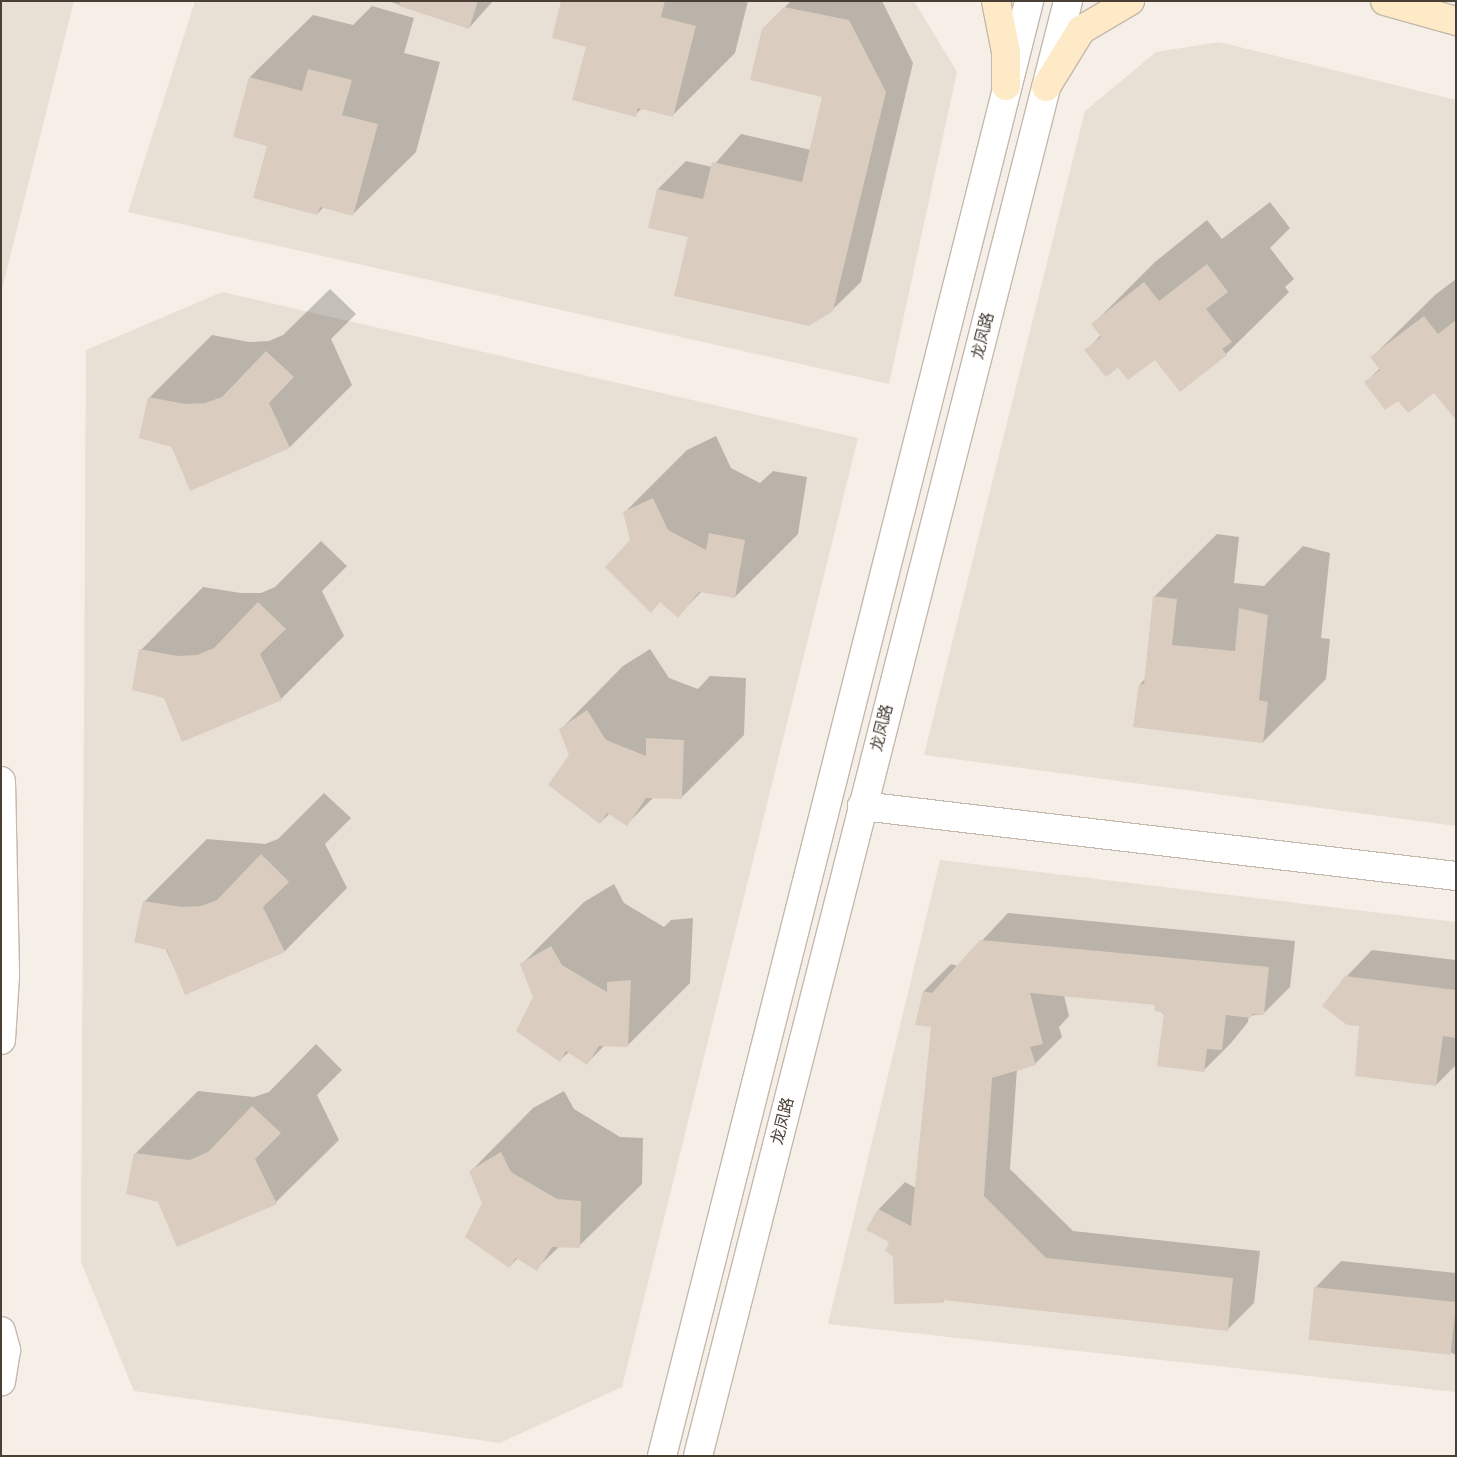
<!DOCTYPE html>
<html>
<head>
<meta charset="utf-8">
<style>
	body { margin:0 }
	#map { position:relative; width:1457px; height:1457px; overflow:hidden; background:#f5efe7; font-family:"Space Grotesk","Noto Sans SC",sans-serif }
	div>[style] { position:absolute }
	.residential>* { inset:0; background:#e9e0d5 }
	.shadow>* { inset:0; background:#0003 }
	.building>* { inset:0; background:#daccbe; transform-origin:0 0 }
	.roads { filter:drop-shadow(1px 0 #c4b8ac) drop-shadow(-1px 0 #c4b8ac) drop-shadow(0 1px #c4b8ac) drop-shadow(0 -1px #c4b8ac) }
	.minor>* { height:28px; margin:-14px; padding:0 14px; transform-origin:14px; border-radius:14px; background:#fff }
	.secondary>* { height:28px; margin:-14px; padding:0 14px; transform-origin:14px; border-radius:14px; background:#ffeac7 }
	span { translate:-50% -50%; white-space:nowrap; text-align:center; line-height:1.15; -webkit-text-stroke:5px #fff; paint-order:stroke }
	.street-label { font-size:16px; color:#493f35 }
	.frame { position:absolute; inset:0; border:2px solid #493f35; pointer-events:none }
</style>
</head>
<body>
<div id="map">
	<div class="residential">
		<i style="clip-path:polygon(1px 1px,74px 1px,1px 293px)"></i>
		<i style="clip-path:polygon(195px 1px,914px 1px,957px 72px,889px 384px,128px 212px)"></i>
		<i style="clip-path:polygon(1219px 42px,1456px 100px,1456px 826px,924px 755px,1085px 111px,1156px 52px)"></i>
		<i style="clip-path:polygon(222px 292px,858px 438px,622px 1387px,500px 1443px,134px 1391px,81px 1262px,86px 350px)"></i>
		<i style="clip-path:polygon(940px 860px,1456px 922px,1456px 1392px,828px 1324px)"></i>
	</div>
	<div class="shadow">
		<i style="clip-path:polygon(388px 1px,493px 1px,469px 28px)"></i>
		<i style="clip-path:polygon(563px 1px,748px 1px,735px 53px,672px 116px,642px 108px,635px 115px,588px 46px)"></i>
		<i style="clip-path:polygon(791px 1px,882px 1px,913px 63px,861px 282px,832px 310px,689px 236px,658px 189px,686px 161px,712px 167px,741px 134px,811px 150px,823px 96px,763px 29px)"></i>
		<i style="clip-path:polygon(372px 6px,414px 18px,404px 53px,440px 62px,416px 152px,353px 214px,324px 207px,317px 214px,268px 145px,250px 77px,313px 15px,353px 25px)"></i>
		<i style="clip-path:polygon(1270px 202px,1290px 228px,1270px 248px,1294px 279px,1285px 287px,1289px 292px,1226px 354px,1155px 358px,1118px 366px,1086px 350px,1101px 335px,1093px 324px,1155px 262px,1207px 220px,1222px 239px)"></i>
		<i style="clip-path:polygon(1456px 279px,1456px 418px,1434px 391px,1398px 399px,1365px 383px,1380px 368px,1372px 357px,1435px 295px)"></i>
		<i style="clip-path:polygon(330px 289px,356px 314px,331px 339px,352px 385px,290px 447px,191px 489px,149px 398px,212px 335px,249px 342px,269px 341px,283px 335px)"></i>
		<i style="clip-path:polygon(716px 436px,731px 468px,760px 483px,773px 471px,807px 477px,798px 534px,735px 597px,702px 591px,678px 616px,631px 540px,624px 513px,687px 450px)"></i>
		<i style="clip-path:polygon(1217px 534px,1239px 537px,1234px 583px,1264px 586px,1303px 546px,1330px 553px,1321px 638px,1330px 639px,1326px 679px,1263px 742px,1140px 684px,1145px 679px,1154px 597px)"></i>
		<i style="clip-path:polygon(321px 541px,347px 566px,322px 591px,344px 636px,281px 699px,141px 650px,203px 587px,241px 593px,261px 593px,275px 587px)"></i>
		<i style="clip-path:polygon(650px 649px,669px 678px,698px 689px,710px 676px,746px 678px,744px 735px,681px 798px,654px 797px,627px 824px,610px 813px,600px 823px,561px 729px,623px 666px)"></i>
		<i style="clip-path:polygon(324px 793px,351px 818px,325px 844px,347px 888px,285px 951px,186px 993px,144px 902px,207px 839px,265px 844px,278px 839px)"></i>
		<i style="clip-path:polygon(614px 884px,624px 903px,664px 927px,671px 920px,693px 918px,690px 983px,628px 1045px,605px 1045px,587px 1063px,569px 1052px,560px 1060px,521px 965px,584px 902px)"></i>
		<i style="clip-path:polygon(1008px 913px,1295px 941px,1290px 987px,1263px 1014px,1249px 1016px,1248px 1022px,1231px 1043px,1204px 1070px,1156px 1004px,1064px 995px,1069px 1016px,1059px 1027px,1062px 1037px,1035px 1064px,1017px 1069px,1010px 1169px,1073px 1231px,1260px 1251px,1254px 1303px,1227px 1330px,945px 1299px,943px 1302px,895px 1255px,879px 1209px,905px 1182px,916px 1188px,932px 1026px,924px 991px,951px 964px,958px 966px)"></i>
		<i style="clip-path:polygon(1372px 950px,1456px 960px,1456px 1065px,1436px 1085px,1361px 1025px,1346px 977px)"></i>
		<i style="clip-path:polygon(316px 1044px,342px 1070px,317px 1095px,339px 1140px,276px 1202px,135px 1154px,198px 1091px,254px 1097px,269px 1092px)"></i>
		<i style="clip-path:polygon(564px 1091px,574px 1109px,620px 1137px,643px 1138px,642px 1184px,579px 1246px,560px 1246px,536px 1269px,518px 1258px,509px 1267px,471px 1171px,533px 1108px)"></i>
		<i style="clip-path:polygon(1341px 1261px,1456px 1273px,1456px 1355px,1315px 1288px)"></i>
	</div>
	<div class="building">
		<i style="clip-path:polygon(400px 1px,478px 1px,469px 29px,399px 6px)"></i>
		<i style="clip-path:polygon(561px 1px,665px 1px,661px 17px,696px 26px,673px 117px,638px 108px,636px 117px,572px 100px,586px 47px,552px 38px)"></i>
		<i style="clip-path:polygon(784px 7px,849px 20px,886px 92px,833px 311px,809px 326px,674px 296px,688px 237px,648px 228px,657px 189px,703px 199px,712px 162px,802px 182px,822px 97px,750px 80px,762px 29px)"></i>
		<i style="clip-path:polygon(308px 69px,352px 80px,342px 115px,378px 124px,353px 216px,320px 207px,317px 215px,253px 198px,267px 146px,233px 137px,249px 77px,302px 91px)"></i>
		<i style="clip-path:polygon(1207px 264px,1228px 292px,1206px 309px,1232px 342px,1222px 349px,1227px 355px,1180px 392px,1155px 360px,1128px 380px,1118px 368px,1106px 377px,1084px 350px,1101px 337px,1091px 324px,1144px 282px,1159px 301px)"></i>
		<i style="clip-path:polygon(1424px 316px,1438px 334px,1456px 320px,1456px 420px,1434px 393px,1408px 413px,1398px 401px,1385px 410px,1364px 382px,1380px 370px,1370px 357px)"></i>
		<i style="clip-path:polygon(266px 351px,294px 377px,269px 403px,290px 448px,190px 491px,172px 447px,139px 438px,148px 397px,186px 404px,205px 403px,222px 397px)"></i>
		<i style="clip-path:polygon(653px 498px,668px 530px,706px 550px,709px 533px,745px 540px,735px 598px,699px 592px,678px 618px,660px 602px,651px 613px,605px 567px,630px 540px,623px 512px)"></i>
		<i style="clip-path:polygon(1153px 596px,1177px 599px,1172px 645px,1235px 651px,1239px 608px,1268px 615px,1259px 700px,1268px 702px,1263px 743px,1133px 727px,1139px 684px,1144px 684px)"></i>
		<i style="clip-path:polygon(258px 602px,286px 629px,260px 654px,282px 700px,182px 742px,164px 698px,132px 690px,139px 649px,178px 656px,197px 655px,214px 648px)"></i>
		<i style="clip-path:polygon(587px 710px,606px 740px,646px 756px,646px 738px,684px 740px,682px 799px,646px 798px,627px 826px,607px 813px,600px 824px,548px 785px,569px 755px,559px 729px)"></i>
		<i style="clip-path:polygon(261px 854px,289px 882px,263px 907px,285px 952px,185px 995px,167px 950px,134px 942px,143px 901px,182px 907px,201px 906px,217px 900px)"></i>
		<i style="clip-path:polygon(980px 940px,1269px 967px,1264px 1015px,1252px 1014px,1251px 1018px,1226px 1015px,1222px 1050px,1207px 1049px,1204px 1072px,1157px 1066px,1164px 1013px,1154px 1011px,1155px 1005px,1030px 993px,1043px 1044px,1030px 1047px,1036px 1065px,992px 1078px,984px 1196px,1046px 1258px,1233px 1278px,1228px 1331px,943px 1300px,943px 1303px,894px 1304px,893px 1256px,885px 1251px,889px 1242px,866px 1230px,878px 1209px,911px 1226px,931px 1027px,915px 1025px,923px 991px,932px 993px)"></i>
		<i style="clip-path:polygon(551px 946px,562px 965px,607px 992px,607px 982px,631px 980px,628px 1047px,599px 1046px,587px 1065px,566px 1051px,560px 1062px,516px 1031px,533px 997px,520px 964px)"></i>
		<i style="clip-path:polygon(1345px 976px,1456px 990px,1456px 1038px,1443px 1036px,1436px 1086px,1355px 1076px,1359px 1026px,1347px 1025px,1322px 1006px)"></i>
		<i style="clip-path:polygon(252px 1106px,281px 1133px,255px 1159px,277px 1204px,177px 1247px,158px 1202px,126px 1194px,134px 1153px,190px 1160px,208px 1152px)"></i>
		<i style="clip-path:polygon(501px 1152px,511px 1172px,557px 1199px,581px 1201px,580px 1248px,552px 1247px,537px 1271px,516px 1258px,509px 1268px,465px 1237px,482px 1203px,469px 1171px)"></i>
		<i style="left:1314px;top:1287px;width:143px;height:53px;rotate:6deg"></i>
	</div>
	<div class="roads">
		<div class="minor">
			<i style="left:1px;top:781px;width:195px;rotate:88.8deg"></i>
			<i style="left:5px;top:976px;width:64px;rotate:93.6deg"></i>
			<i style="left:862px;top:806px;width:598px;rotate:6.72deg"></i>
			<i style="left:1px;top:1331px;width:20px;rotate:75deg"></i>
			<i style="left:6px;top:1350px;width:32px;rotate:99deg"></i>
			<i style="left:662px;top:1456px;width:1501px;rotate:-75.84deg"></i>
			<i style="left:698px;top:1456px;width:1501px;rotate:-75.73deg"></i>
		</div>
		<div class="secondary">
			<i style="left:996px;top:1px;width:52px;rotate:78.9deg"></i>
			<i style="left:1006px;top:52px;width:34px;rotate:90deg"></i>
			<i style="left:1385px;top:1px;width:74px;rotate:15.7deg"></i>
			<i style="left:1046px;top:87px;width:67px;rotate:-58.4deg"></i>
			<i style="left:1081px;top:30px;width:57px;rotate:-30.6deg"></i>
		</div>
	</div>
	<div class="street-label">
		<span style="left:983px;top:336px;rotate:-76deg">龙凤路</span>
		<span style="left:882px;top:728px;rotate:-76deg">龙凤路</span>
		<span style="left:783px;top:1121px;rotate:-76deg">龙凤路</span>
	</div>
	<div class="frame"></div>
</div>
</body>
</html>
